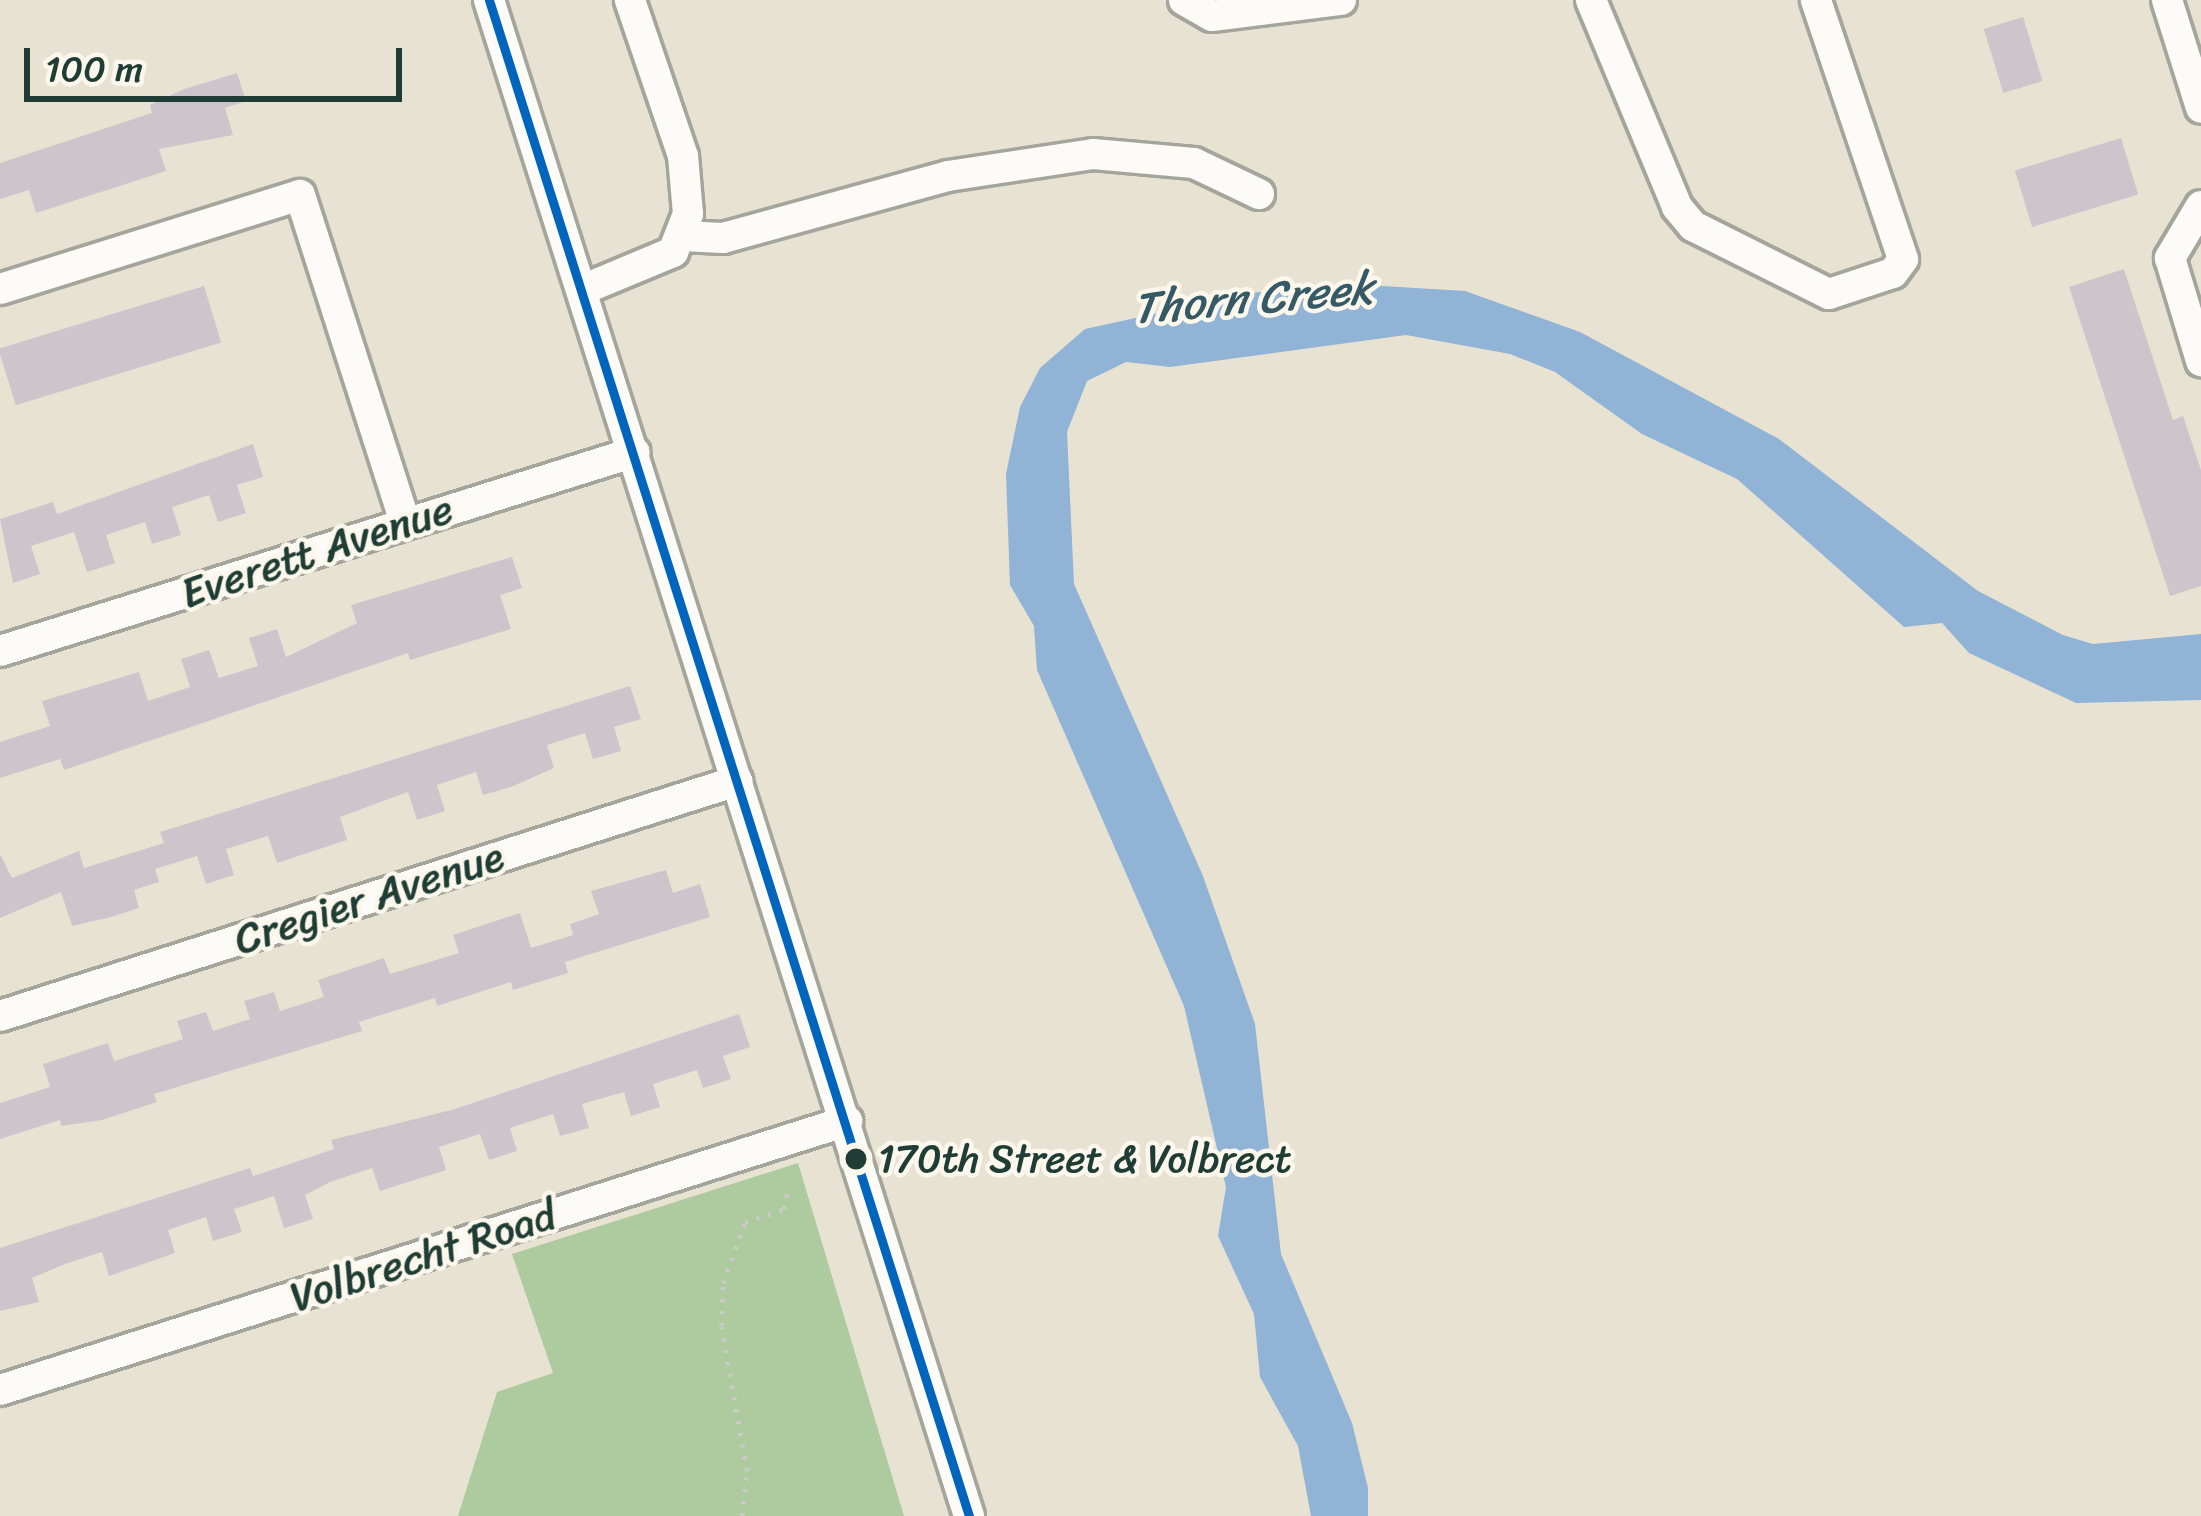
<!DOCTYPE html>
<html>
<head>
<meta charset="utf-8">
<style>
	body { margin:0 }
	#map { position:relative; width:2201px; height:1516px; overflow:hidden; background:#e8e2d3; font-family:Sriracha,sans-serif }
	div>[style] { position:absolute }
	.forest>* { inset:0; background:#aeca9f }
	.water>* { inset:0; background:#90b3d6 }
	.building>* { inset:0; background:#ccc6cc; transform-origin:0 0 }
	.path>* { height:4.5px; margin-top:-2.25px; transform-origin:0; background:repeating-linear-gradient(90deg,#cacbc7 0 3px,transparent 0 12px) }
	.roads { filter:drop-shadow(3px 0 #a4a59b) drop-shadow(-3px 0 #a4a59b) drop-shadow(0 3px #a4a59b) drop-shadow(0 -3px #a4a59b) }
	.minor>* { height:30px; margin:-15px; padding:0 15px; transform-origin:15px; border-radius:15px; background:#fcfbf8 }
	.bus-1>* { height:9px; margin:-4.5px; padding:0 4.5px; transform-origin:4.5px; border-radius:4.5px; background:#0065bd }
	.dots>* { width:33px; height:33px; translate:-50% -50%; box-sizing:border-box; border:6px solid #fbf7ec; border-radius:50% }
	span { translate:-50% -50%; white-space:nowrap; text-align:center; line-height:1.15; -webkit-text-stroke:9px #fbf7ec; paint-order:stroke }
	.bus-label { font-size:39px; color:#1f3d34 }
	.left { translate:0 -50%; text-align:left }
	.street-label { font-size:42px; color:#1f3d34 }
	.water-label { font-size:45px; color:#365a65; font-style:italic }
	.scale { position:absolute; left:24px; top:48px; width:378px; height:54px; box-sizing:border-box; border:6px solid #1f3d34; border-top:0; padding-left:15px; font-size:36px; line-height:42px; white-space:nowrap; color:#1f3d34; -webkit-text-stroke:9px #fbf7ec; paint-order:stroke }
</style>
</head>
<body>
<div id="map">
	<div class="forest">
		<i style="clip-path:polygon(798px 1163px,904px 1516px,458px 1516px,497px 1392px,553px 1373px,512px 1254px)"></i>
	</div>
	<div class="water">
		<i style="clip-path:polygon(1349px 284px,1465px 291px,1580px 332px,1779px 439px,1978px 591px,2063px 635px,2093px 644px,2201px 634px,2201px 700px,2076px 703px,1969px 653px,1942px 623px,1904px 627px,1737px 479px,1642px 434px,1555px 372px,1510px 354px,1406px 335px,1170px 367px,1126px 362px,1087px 381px,1067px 432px,1074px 584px,1203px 876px,1255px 1024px,1281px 1254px,1352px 1423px,1368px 1488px,1368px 1516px,1311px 1516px,1298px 1446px,1260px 1377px,1254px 1314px,1218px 1236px,1226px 1187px,1184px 1006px,1037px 670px,1034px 626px,1010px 585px,1006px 474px,1020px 407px,1040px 368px,1085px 329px,1250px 293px)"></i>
	</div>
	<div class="building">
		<i style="left:2023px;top:17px;width:67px;height:41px;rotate:73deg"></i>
		<i style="clip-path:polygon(237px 73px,246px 101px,225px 108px,233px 135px,159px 149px,166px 171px,36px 213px,29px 190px,0 199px,0 163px,152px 113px,150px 105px,184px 89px)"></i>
		<i style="left:2121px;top:138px;width:59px;height:111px;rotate:73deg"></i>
		<i style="clip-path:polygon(2124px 269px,2173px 420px,2183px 416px,2201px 470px,2201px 586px,2170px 596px,2069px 287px)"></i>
		<i style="left:204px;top:286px;width:59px;height:215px;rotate:73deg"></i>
		<i style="clip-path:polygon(253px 444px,263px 477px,237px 485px,246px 513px,218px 522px,209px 495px,172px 507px,181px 535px,152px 544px,145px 522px,106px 535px,115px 563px,87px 572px,74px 532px,31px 546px,40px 574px,13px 583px,0 519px,53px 502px,57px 514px)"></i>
		<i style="clip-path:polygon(512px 557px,522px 588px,500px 595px,511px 629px,410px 660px,408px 653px,64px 770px,60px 759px,0 778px,0 742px,50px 726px,42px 701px,139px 672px,148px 701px,190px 687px,181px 659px,209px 650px,219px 678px,258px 666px,249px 638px,277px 629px,286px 657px,357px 623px,351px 605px)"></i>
		<i style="clip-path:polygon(630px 686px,641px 719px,614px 727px,621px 751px,593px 759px,585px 733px,547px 745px,554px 768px,511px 787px,483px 795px,476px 772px,437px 785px,445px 811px,417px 820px,408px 792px,340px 817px,347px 840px,277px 863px,268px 836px,226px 849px,234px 875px,206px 884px,197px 856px,155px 869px,159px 882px,134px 890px,139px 908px,111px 917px,72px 926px,61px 892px,0 918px,0 854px,12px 878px,79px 851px,84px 868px,164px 843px,160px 832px)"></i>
		<i style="clip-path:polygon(666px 870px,673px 893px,700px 884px,710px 917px,565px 962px,568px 973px,513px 990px,511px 982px,437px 1006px,435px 998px,359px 1022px,362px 1031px,154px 1094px,157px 1102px,102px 1120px,61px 1126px,60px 1120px,0 1139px,0 1103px,50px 1087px,43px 1064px,108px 1043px,114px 1061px,183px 1039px,177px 1021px,206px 1012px,213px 1031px,250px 1019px,244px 1001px,274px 992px,280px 1011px,324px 997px,318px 980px,384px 958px,390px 974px,459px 953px,453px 935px,520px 913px,531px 948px,573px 935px,570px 924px,599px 914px,591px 891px)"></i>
		<i style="clip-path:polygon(739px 1014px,750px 1047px,723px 1056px,731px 1079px,703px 1088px,697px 1070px,653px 1084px,660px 1107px,631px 1116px,624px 1092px,582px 1104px,589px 1128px,560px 1136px,553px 1114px,510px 1128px,517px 1151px,489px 1160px,480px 1134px,439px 1147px,446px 1170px,380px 1191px,372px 1168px,330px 1182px,305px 1195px,313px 1219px,284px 1228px,274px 1196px,234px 1209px,242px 1232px,213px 1241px,206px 1217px,168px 1230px,175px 1253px,109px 1276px,102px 1252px,65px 1264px,32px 1278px,39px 1302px,0 1311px,0 1248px,250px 1168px,253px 1176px,334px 1149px,331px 1140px,455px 1109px)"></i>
	</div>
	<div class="path">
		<i style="left:742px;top:1516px;width:45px;rotate:-83.7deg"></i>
		<i style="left:747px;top:1471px;width:147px;rotate:-100.2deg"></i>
		<i style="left:721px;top:1326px;width:43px;rotate:-87.3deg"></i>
		<i style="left:723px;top:1283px;width:65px;rotate:-70.2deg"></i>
		<i style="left:745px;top:1222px;width:41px;rotate:-18.4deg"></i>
		<i style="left:784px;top:1209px;width:22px;rotate:-80deg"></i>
	</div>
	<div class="roads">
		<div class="minor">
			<i style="left:489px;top:0;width:1590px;rotate:72.43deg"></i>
			<i style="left:1184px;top:0;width:32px;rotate:30deg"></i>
			<i style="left:1212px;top:16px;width:130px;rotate:-7.1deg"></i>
			<i style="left:1591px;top:0;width:224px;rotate:67.4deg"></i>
			<i style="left:1677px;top:207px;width:25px;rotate:50deg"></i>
			<i style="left:1693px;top:226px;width:152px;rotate:26.6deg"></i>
			<i style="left:1829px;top:294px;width:67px;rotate:-18.2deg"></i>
			<i style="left:1893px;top:273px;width:17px;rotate:-54deg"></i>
			<i style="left:1903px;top:259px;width:273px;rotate:-108.6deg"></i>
			<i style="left:2167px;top:0;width:113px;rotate:72.5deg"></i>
			<i style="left:2201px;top:206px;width:61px;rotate:120.8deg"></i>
			<i style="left:2170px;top:258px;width:108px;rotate:73.2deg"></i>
			<i style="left:683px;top:236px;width:40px;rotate:2.9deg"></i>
			<i style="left:723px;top:238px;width:233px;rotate:-15.4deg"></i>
			<i style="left:948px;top:176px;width:147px;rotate:-8.6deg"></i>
			<i style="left:1093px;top:154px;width:101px;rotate:5.1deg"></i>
			<i style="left:1194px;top:163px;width:72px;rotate:25.5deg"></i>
			<i style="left:0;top:289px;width:314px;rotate:-17.4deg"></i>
			<i style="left:300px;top:195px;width:343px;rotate:72.2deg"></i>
			<i style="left:582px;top:290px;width:99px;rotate:-22.7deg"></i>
			<i style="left:673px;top:252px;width:41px;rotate:-68.5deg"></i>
			<i style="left:688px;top:214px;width:58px;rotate:-94.9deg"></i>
			<i style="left:683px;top:156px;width:165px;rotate:-108.8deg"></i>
			<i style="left:0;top:651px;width:665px;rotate:-17.4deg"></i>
			<i style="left:0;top:1016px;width:774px;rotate:-17.69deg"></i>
			<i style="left:0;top:1390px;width:889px;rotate:-17.62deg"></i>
		</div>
	</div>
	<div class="bus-1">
		<i style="left:489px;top:0;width:1590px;rotate:72.43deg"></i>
	</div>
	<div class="dots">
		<i style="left:856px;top:1159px;background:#1f3d34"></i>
	</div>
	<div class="bus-label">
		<span class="left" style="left:878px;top:1159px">170th Street &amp; Volbrect</span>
	</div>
	<div class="street-label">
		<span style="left:317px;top:551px;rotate:-18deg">Everett Avenue</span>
		<span style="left:369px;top:898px;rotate:-18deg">Cregier Avenue</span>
		<span style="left:423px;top:1256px;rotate:-18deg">Volbrecht Road</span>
	</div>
	<div class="water-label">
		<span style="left:1253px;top:299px;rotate:-5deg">Thorn Creek</span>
	</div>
	<div class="scale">100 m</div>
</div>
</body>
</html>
